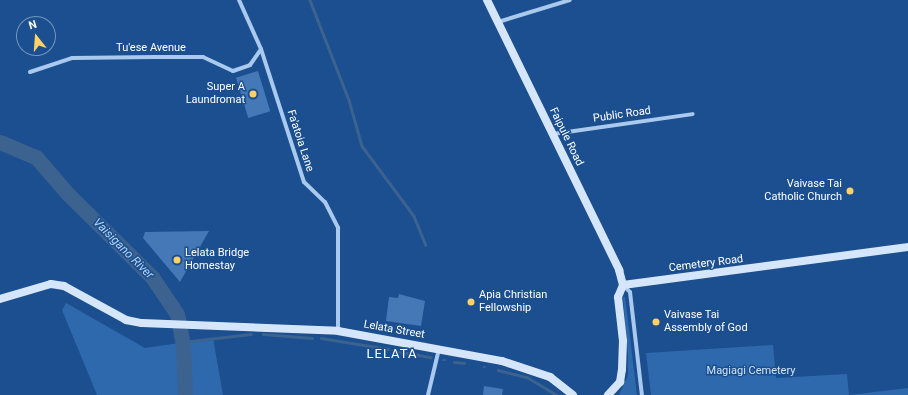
<!DOCTYPE html>
<html>
<head>
<meta charset="utf-8">
<style>
	body { margin:0 }
	#map { position:relative; width:908px; height:395px; overflow:hidden; background:#1b4f8f; font-family:Roboto,sans-serif }
	div>[style] { position:absolute }
	.green>* { inset:0; background:#2e69ad }
	.stream>* { height:2.5px; margin:-1.25px; padding:0 1.25px; transform-origin:1.25px; border-radius:1.25px; background:#3c6290 }
	.river>* { height:15px; margin:-7.5px; padding:0 7.5px; transform-origin:7.5px; border-radius:7.5px; background:#3c6290 }
	.building>* { inset:0; background:#4478b7; transform-origin:0 0 }
	.street>* { height:4px; margin:-2px; padding:0 2px; transform-origin:2px; border-radius:2px; background:#a9c9ee }
	.secondary>* { height:8px; margin:-4px; padding:0 4px; transform-origin:4px; border-radius:4px; background:#d6e6fa }
	.dots>* { width:11px; height:11px; translate:-50% -50%; box-sizing:border-box; border:2px solid #1b4f8f; border-radius:50% }
	span { translate:-50% -50%; white-space:nowrap; text-align:center; line-height:1.15; -webkit-text-stroke:3px #1b4f8f; paint-order:stroke }
	.street-label { font-size:11px; color:#fff }
	.poi-label { font-size:11px; color:#fff }
	.right { translate:-100% -50%; text-align:right }
	.left { translate:0 -50%; text-align:left }
	.park-label { font-size:11px; color:#cfe3fa }
	.water-label { font-size:12px; color:#b5d3f5; font-style:italic }
	.quarter-label { font-size:13px; color:#fff; letter-spacing:1px }
	.north { position:absolute; left:16px; top:16px; width:40px; height:40px; box-sizing:border-box; background:#1b4f8f; border:1px solid #7695bc; border-radius:50%; rotate:343deg; font-size:11px; font-weight:700; line-height:16px; text-align:center; color:#fff }
	.north::after { content:''; display:block; margin:auto; width:14px; height:18px; background:#ffd166; clip-path:polygon(50% 0,100% 100%,50% 72%,0 100%) }
</style>
</head>
<body>
<div id="map">
	<div class="green">
		<i style="clip-path:polygon(623px 297px,625px 297px,637px 395px,619px 395px,628px 376px,628px 357px)"></i>
		<i style="clip-path:polygon(66px 303px,145px 348px,213px 338px,223px 395px,97px 395px,62px 310px)"></i>
		<i style="clip-path:polygon(773px 345px,776px 378px,847px 374px,849px 395px,908px 388px,908px 395px,651px 395px,646px 353px)"></i>
	</div>
	<div class="stream">
		<i style="left:310px;top:0;width:107px;rotate:68.7deg"></i>
		<i style="left:349px;top:100px;width:48px;rotate:74.2deg"></i>
		<i style="left:362px;top:146px;width:87px;rotate:53.4deg"></i>
		<i style="left:414px;top:216px;width:31px;rotate:68deg"></i>
		<i style="left:263px;top:334px;width:49px;rotate:4.7deg"></i>
		<i style="left:321px;top:338px;width:68px;rotate:9.3deg"></i>
		<i style="left:182px;top:342px;width:69px;rotate:-6.6deg"></i>
		<i style="left:396px;top:351px;width:35px;rotate:10deg"></i>
		<i style="left:443px;top:360px;width:2px"></i>
		<i style="left:454px;top:362px;width:10px;rotate:6deg"></i>
		<i style="left:484px;top:367px;width:1px"></i>
		<i style="left:498px;top:370px;width:30px;rotate:14deg"></i>
		<i style="left:527px;top:377px;width:35px;rotate:31deg"></i>
		<i style="left:184px;top:392px;width:4px;rotate:45deg"></i>
	</div>
	<div class="river">
		<i style="left:0;top:142px;width:39px;rotate:23deg"></i>
		<i style="left:36px;top:157px;width:48px;rotate:49.3deg"></i>
		<i style="left:67px;top:193px;width:120px;rotate:44.7deg"></i>
		<i style="left:152px;top:277px;width:45px;rotate:56deg"></i>
		<i style="left:177px;top:314px;width:33px;rotate:79deg"></i>
		<i style="left:183px;top:346px;width:49px;rotate:87.7deg"></i>
	</div>
	<div class="building">
		<i style="left:258px;top:71px;width:42px;height:23px;rotate:73deg"></i>
		<i style="clip-path:polygon(209px 231px,180px 282px,143px 238px,145px 232px)"></i>
		<i style="clip-path:polygon(399px 294px,425px 301px,421px 326px,386px 321px,389px 297px,398px 298px)"></i>
		<i style="clip-path:polygon(484px 386px,503px 389px,502px 395px,483px 395px)"></i>
	</div>
	<div class="street">
		<i style="left:239px;top:0;width:54px;rotate:65.8deg"></i>
		<i style="left:261px;top:49px;width:140px;rotate:72.1deg"></i>
		<i style="left:304px;top:182px;width:29px;rotate:44deg"></i>
		<i style="left:325px;top:202px;width:29px;rotate:63deg"></i>
		<i style="left:338px;top:228px;width:103px;rotate:90deg"></i>
		<i style="left:498px;top:22px;width:75px;rotate:-17deg"></i>
		<i style="left:30px;top:72px;width:44px;rotate:-18.4deg"></i>
		<i style="left:72px;top:58px;width:83px;rotate:-0.7deg"></i>
		<i style="left:155px;top:57px;width:48px"></i>
		<i style="left:203px;top:57px;width:33px;rotate:25deg"></i>
		<i style="left:233px;top:71px;width:18px;rotate:-19deg"></i>
		<i style="left:250px;top:65px;width:19px;rotate:-55deg"></i>
		<i style="left:553px;top:134px;width:141px;rotate:-8.1deg"></i>
		<i style="left:623px;top:285px;width:10px;rotate:45deg"></i>
		<i style="left:630px;top:292px;width:104px;rotate:83.4deg"></i>
		<i style="left:428px;top:395px;width:47px;rotate:-76.6deg"></i>
	</div>
	<div class="secondary">
		<i style="left:487px;top:0;width:301px;rotate:63.9deg"></i>
		<i style="left:619px;top:270px;width:16px;rotate:75deg"></i>
		<i style="left:0;top:299px;width:53px;rotate:-16.4deg"></i>
		<i style="left:51px;top:284px;width:13px;rotate:9deg"></i>
		<i style="left:64px;top:286px;width:71px;rotate:28.7deg"></i>
		<i style="left:126px;top:320px;width:16px;rotate:11deg"></i>
		<i style="left:142px;top:323px;width:196px;rotate:2.3deg"></i>
		<i style="left:338px;top:331px;width:167px;rotate:10.4deg"></i>
		<i style="left:502px;top:361px;width:51px;rotate:18.4deg"></i>
		<i style="left:550px;top:377px;width:29px;rotate:38deg"></i>
		<i style="left:608px;top:395px;width:18px;rotate:-47deg"></i>
		<i style="left:620px;top:382px;width:13px;rotate:-81deg"></i>
		<i style="left:622px;top:369px;width:28px;rotate:-88deg"></i>
		<i style="left:623px;top:341px;width:44px;rotate:-96.5deg"></i>
		<i style="left:618px;top:297px;width:13px;rotate:-67deg"></i>
		<i style="left:623px;top:285px;width:288px;rotate:-7.6deg"></i>
	</div>
	<div class="dots">
		<i style="left:253px;top:94px;background:#ffd166"></i>
		<i style="left:850px;top:191px;background:#ffd166"></i>
		<i style="left:177px;top:260px;background:#ffd166"></i>
		<i style="left:471px;top:302px;background:#ffd166"></i>
		<i style="left:656px;top:322px;background:#ffd166"></i>
	</div>
	<div class="street-label">
		<span style="left:151px;top:48px">Tu'ese Avenue</span>
		<span style="left:622px;top:115px;rotate:-8deg">Public Road</span>
		<span style="left:566px;top:137px;rotate:64deg">Faipule Road</span>
		<span style="left:300px;top:141px;rotate:72deg">Fa'atoia Lane</span>
		<span style="left:706px;top:264px;rotate:-7deg">Cemetery Road</span>
		<span style="left:394px;top:330px;rotate:10deg">Lelata Street</span>
	</div>
	<div class="poi-label">
		<span class="right" style="left:245px;top:94px">Super A<br>Laundromat</span>
		<span class="right" style="left:842px;top:191px">Vaivase Tai<br>Catholic Church</span>
		<span class="left" style="left:185px;top:260px">Lelata Bridge<br>Homestay</span>
		<span class="left" style="left:479px;top:302px">Apia Christian<br>Fellowship</span>
		<span class="left" style="left:664px;top:322px">Vaivase Tai<br>Assembly of God</span>
	</div>
	<div class="park-label">
		<span style="left:751px;top:371px">Magiagi Cemetery</span>
	</div>
	<div class="water-label">
		<span style="left:123px;top:249px;rotate:45deg">Vaisigano River</span>
	</div>
	<div class="quarter-label">
		<span style="left:392px;top:354px">LELATA</span>
	</div>
	<div class="north">N</div>
</div>
</body>
</html>
